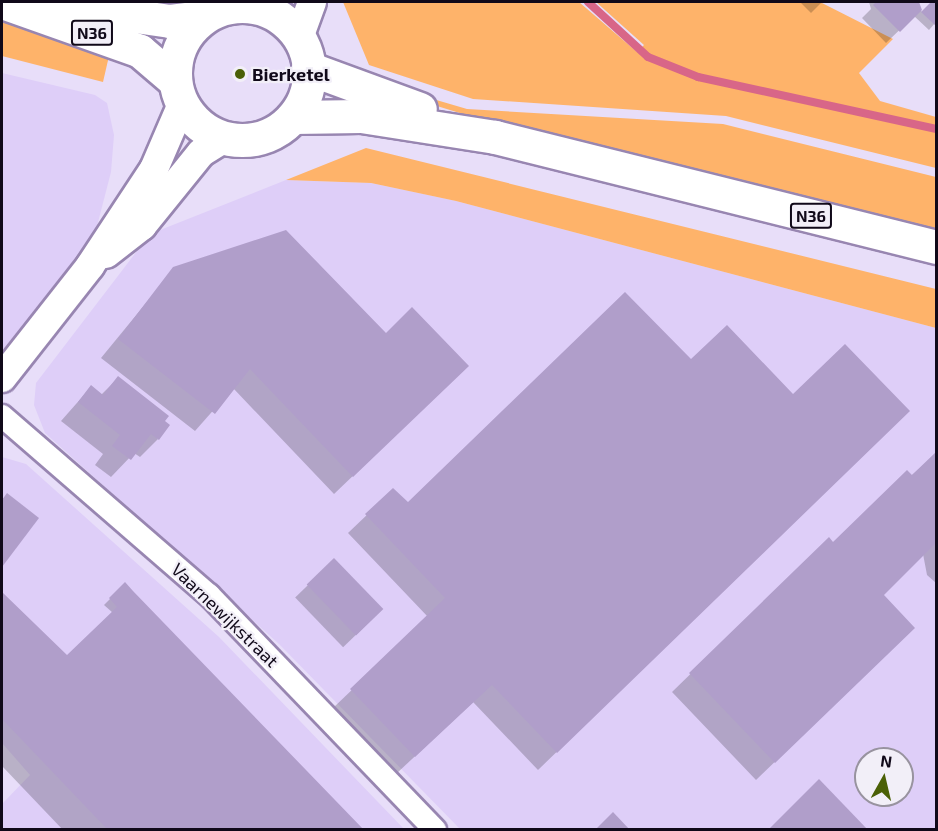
<!DOCTYPE html>
<html>
<head>
<meta charset="utf-8">
<style>
	body { margin:0 }
	#map { position:relative; width:938px; height:831px; overflow:hidden; background:#e8def9; font-family:"Exo 2",sans-serif }
	div>[style] { position:absolute }
	.built>* { inset:0; background:#decef8 }
	.green>* { inset:0; background:#feb36a }
	.shadow>* { inset:0; background:#0003; transform-origin:0 0 }
	.stream>* { height:8px; margin:-4px; padding:0 4px; transform-origin:4px; border-radius:4px; background:#d86688 }
	.building>* { inset:0; background:#b09eca; transform-origin:0 0 }
	.roads { filter:drop-shadow(2px 0 #9886b1) drop-shadow(-2px 0 #9886b1) drop-shadow(0 2px #9886b1) drop-shadow(0 -2px #9886b1) }
	.minor>* { height:22px; margin:-11px; padding:0 11px; transform-origin:11px; border-radius:11px; background:#fff }
	.tertiary>* { height:28px; margin:-14px; padding:0 14px; transform-origin:14px; border-radius:14px; background:#fff }
	.primary>* { height:33px; margin:-16.5px; padding:0 16.5px; transform-origin:16.5px; border-radius:16.5px; background:#fff }
	.primary>.ring { margin:-16.5px; padding:0; box-sizing:content-box; background:none; border:33px solid #fff; border-radius:50% }
	.dots>* { width:16px; height:16px; translate:-50% -50%; box-sizing:border-box; border:3px solid #f2eff8; border-radius:50% }
	span { translate:-50% -50%; white-space:nowrap; text-align:center; line-height:1.15; -webkit-text-stroke:4.5px #f2eff8; paint-order:stroke }
	.shield-label span { padding:2px 4px; background:#f2eff8; border:2px solid; border-radius:4px; -webkit-text-stroke-width:0 }
	.shield-label { font-size:16px; color:#100919; font-weight:700 }
	.poi-label { font-size:18px; color:#100919; font-weight:700 }
	.left { translate:0 -50%; text-align:left }
	.street-label { font-size:18px; color:#100919 }
	.frame { position:absolute; inset:0; border:3px solid #100919; pointer-events:none }
	.north { position:absolute; left:854px; top:747px; width:60px; height:60px; box-sizing:border-box; background:#f2eff8; border:2px solid #98939f; border-radius:50%; rotate:8deg; font-size:16px; font-weight:700; line-height:24px; text-align:center; color:#100919 }
	.north::after { content:''; display:block; margin:auto; width:21px; height:27px; background:#4b6007; clip-path:polygon(50% 0,100% 100%,50% 72%,0 100%) }
</style>
</head>
<body>
<div id="map">
	<div class="built">
		<i style="clip-path:polygon(2px 73px,95px 95px,107px 103px,114px 135px,111px 172px,95px 234px,2px 353px)"></i>
		<i style="clip-path:polygon(evenodd,286px 180px,371px 183px,456px 201px,936px 328px,936px 829px,460px 829px,279px 644px,45px 433px,34px 405px,36px 383px,150px 234px,286px 180px,866px 759px,902px 759px,902px 795px,866px 795px,866px 759px)"></i>
		<i style="clip-path:polygon(2px 457px,26px 464px,219px 637px,404px 829px,2px 829px,2px 804px,30px 775px,2px 743px)"></i>
	</div>
	<div class="green">
		<i style="clip-path:polygon(343px 2px,579px 2px,637px 52px,644px 45px,596px 2px,820px 2px,893px 39px,859px 73px,880px 101px,936px 117px,936px 168px,726px 116px,473px 99px,369px 65px)"></i>
		<i style="clip-path:polygon(2px 17px,109px 56px,103px 82px,2px 56px)"></i>
		<i style="clip-path:polygon(375px 82px,467px 109px,723px 124px,936px 177px,936px 232px,463px 114px,372px 86px)"></i>
		<i style="clip-path:polygon(366px 148px,936px 289px,936px 328px,456px 201px,371px 183px,286px 180px)"></i>
	</div>
	<div class="shadow">
		<i style="clip-path:polygon(800px 2px,822px 2px,811px 13px)"></i>
		<i style="clip-path:polygon(869px 2px,913px 2px,922px 12px,936px 2px,936px 22px,929px 30px,914px 16px,886px 43px,862px 18px,871px 9px)"></i>
		<i style="clip-path:polygon(174px 269px,386px 335px,449px 384px,334px 494px,233px 388px,195px 431px,101px 358px)"></i>
		<i style="clip-path:polygon(691px 361px,793px 396px,875px 444px,538px 770px,473px 702px,396px 774px,333px 708px,428px 617px,348px 533px,393px 490px,408px 505px)"></i>
		<i style="clip-path:polygon(118px 378px,158px 439px,140px 457px,134px 453px,111px 477px,95px 465px,103px 454px,61px 421px,91px 387px,101px 395px)"></i>
		<i style="clip-path:polygon(936px 454px,936px 583px,927px 575px,923px 554px,882px 595px,895px 646px,756px 780px,672px 692px,829px 539px,833px 544px)"></i>
		<i style="clip-path:polygon(7px 495px,37px 519px,2px 564px,2px 500px)"></i>
		<i style="left:334px;top:560px;width:69px;height:54px;rotate:46deg"></i>
		<i style="clip-path:polygon(125px 584px,361px 830px,63px 830px,2px 766px,2px 594px,67px 657px,113px 613px,104px 605px)"></i>
	</div>
	<div class="stream">
		<i style="left:588px;top:2px;width:81px;rotate:42.5deg"></i>
		<i style="left:648px;top:57px;width:54px;rotate:21.8deg"></i>
		<i style="left:698px;top:77px;width:244px;rotate:12.3deg"></i>
	</div>
	<div class="building">
		<i style="clip-path:polygon(876px 2px,919px 2px,922px 10px,900px 32px,873px 5px)"></i>
		<i style="clip-path:polygon(931px 2px,936px 2px,936px 26px,921px 12px)"></i>
		<i style="clip-path:polygon(286px 230px,386px 333px,412px 307px,469px 366px,353px 477px,250px 369px,215px 414px,118px 339px,173px 267px)"></i>
		<i style="clip-path:polygon(625px 292px,691px 359px,727px 325px,793px 394px,845px 344px,910px 411px,557px 753px,492px 685px,415px 757px,350px 689px,445px 598px,365px 514px,393px 488px,408px 502px)"></i>
		<i style="clip-path:polygon(118px 376px,169px 416px,165px 421px,170px 425px,159px 440px,151px 434px,131px 460px,112px 446px,120px 435px,78px 402px,91px 385px,103px 395px)"></i>
		<i style="clip-path:polygon(936px 452px,936px 543px,884px 595px,915px 628px,775px 763px,689px 673px,829px 537px,833px 542px,907px 470px,912px 475px)"></i>
		<i style="clip-path:polygon(7px 493px,39px 518px,2px 567px,2px 500px)"></i>
		<i style="left:334px;top:558px;width:71px;height:38px;rotate:46deg"></i>
		<i style="clip-path:polygon(125px 582px,133px 591px,364px 830px,108px 830px,2px 719px,2px 592px,67px 655px,117px 607px,109px 598px)"></i>
		<i style="clip-path:polygon(819px 779px,868px 830px,768px 830px)"></i>
		<i style="clip-path:polygon(613px 812px,630px 830px,595px 830px)"></i>
	</div>
	<div class="roads">
		<div class="minor">
			<i style="left:2px;top:416px;width:274px;rotate:40.9deg"></i>
			<i style="left:209px;top:595px;width:326px;rotate:46.1deg"></i>
		</div>
		<div class="tertiary">
			<i style="left:251px;top:6px;width:9px;rotate:-27deg"></i>
			<i style="left:299px;top:38px;width:38px;rotate:-70deg"></i>
			<i style="left:106px;top:254px;width:46px;rotate:-37.9deg"></i>
			<i style="left:142px;top:226px;width:94px;rotate:-51.1deg"></i>
			<i style="left:201px;top:153px;width:28px;rotate:-32deg"></i>
			<i style="left:2px;top:378px;width:142px;rotate:-51.8deg"></i>
			<i style="left:90px;top:266px;width:116px;rotate:-56.6deg"></i>
			<i style="left:154px;top:169px;width:71px;rotate:-66.7deg"></i>
		</div>
		<div class="primary">
			<i style="left:2px;top:2px;width:146px;rotate:19.5deg"></i>
			<i style="left:140px;top:51px;width:45px;rotate:40.5deg"></i>
			<i style="left:59px;top:5px;width:112px;rotate:8.2deg"></i>
			<i style="left:170px;top:21px;width:33px;rotate:-7deg"></i>
			<i class="ring" style="left:175px;top:6px;width:101px;height:101px"></i>
			<i style="left:308px;top:68px;width:119px;rotate:20.1deg"></i>
			<i style="left:293px;top:117px;width:68px;rotate:-0.8deg"></i>
			<i style="left:361px;top:116px;width:136px;rotate:8.9deg"></i>
			<i style="left:495px;top:137px;width:455px;rotate:14deg"></i>
		</div>
	</div>
	<div class="dots">
		<i style="left:240px;top:74px;background:#4b6007"></i>
	</div>
	<div class="shield-label">
		<span style="left:92px;top:33px">N36</span>
		<span style="left:811px;top:216px">N36</span>
	</div>
	<div class="poi-label">
		<span class="left" style="left:252px;top:74px">Bierketel</span>
	</div>
	<div class="street-label">
		<span style="left:225px;top:615px;rotate:44deg">Vaarnewijkstraat</span>
	</div>
	<div class="frame"></div>
	<div class="north">N</div>
</div>
</body>
</html>
